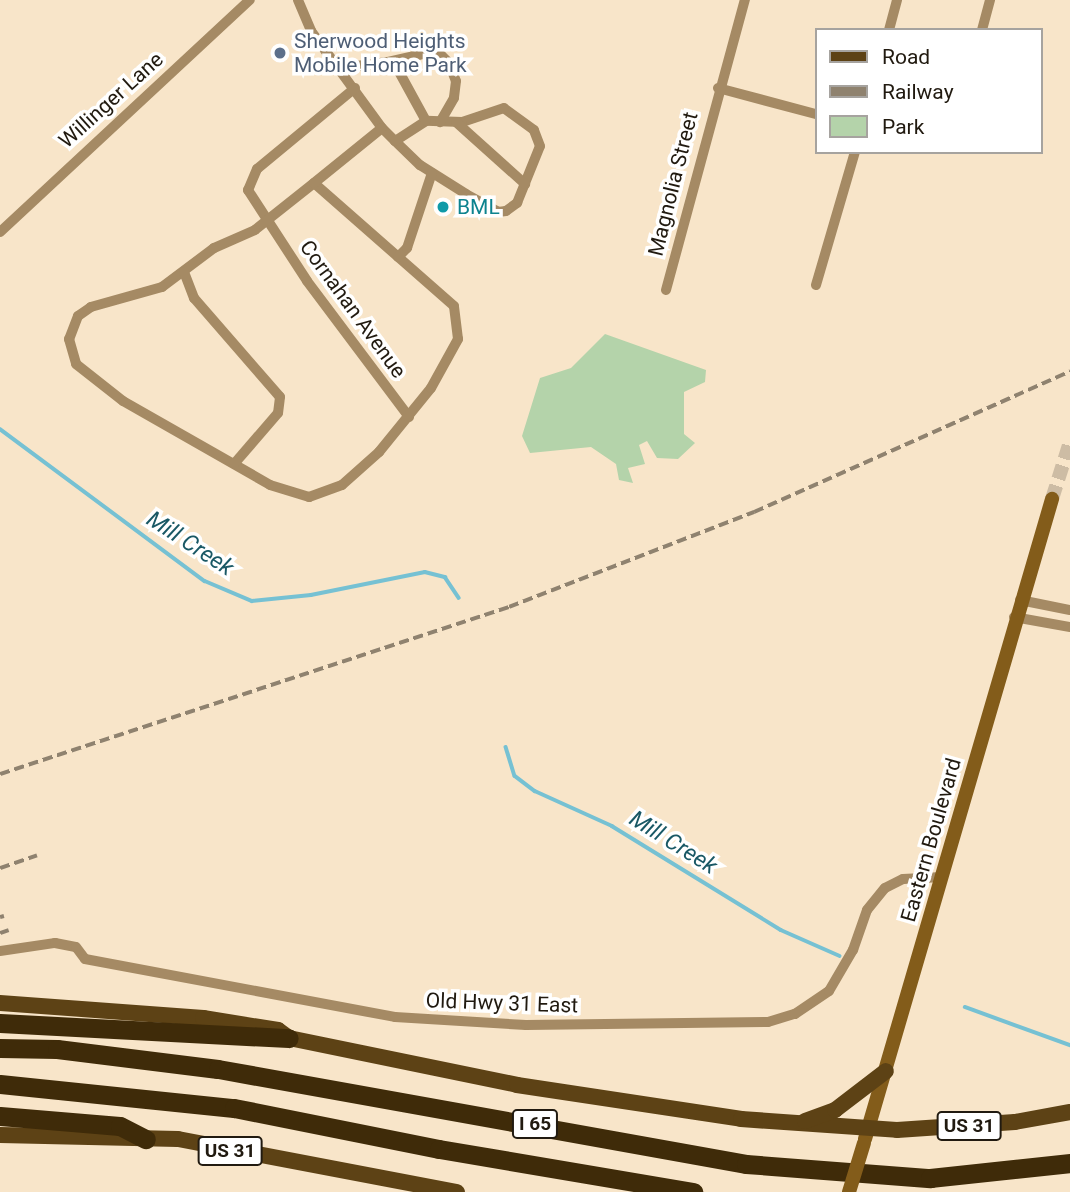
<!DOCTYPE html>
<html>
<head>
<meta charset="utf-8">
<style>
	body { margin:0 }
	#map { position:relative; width:1070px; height:1192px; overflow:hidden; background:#f8e5c9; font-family:Roboto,sans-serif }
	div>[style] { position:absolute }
	.green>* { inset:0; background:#b4d3aa }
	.stream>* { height:3.5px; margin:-1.75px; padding:0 1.75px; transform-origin:1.75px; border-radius:1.75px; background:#76c1d3 }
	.secondary-tunnel>* { height:14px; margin-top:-7px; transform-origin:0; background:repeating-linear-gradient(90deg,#cdbca4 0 14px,transparent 0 21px) }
	.street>* { height:10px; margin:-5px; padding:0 5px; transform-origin:5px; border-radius:5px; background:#a58a64 }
	.secondary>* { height:14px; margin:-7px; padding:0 7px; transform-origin:7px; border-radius:7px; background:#835c1a }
	.primary>* { height:16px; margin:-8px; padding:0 8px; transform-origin:8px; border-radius:8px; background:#5d4215 }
	.highway>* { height:19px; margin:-9.5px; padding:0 9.5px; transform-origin:9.5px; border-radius:9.5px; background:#3f2b09 }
	.rail>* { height:3.5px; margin-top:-1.75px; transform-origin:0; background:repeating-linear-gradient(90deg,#8f826f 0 10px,transparent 0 15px) }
	.secondary-bridge>* { height:14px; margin:-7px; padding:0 7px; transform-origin:7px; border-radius:7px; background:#835c1a }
	.dots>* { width:19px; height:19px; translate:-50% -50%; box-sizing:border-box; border:4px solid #fff; border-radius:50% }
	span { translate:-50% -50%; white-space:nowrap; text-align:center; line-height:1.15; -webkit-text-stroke:7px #fff; paint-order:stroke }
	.shield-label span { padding:2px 5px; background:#fff; border:2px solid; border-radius:5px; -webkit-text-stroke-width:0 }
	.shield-label { font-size:19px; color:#211a10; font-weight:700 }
	.service-label { font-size:21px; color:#4e5e75 }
	.left { translate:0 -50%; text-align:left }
	.street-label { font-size:21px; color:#211a10 }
	.culture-label { font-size:21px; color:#0d838f }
	.water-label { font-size:23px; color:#195865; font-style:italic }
	.legend { position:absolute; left:815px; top:28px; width:228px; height:126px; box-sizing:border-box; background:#fff; border:2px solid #a6a39f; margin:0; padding:9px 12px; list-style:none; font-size:21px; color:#211a10 }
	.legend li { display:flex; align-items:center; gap:14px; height:35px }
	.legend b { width:35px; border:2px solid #a6a39f }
</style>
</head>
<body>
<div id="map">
	<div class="green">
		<i style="clip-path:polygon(605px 334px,706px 370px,705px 382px,684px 392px,684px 434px,695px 443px,678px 459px,657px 458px,647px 441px,639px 445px,645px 464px,628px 468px,633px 483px,619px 480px,616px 464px,591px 447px,530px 453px,522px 436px,540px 378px,571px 368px)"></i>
	</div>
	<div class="stream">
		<i style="left:0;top:429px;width:255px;rotate:36.6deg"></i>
		<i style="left:205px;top:581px;width:51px;rotate:23.1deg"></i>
		<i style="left:252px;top:601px;width:59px;rotate:-5.8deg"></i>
		<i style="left:311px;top:595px;width:116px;rotate:-11.4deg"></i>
		<i style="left:425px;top:572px;width:21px;rotate:14deg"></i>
		<i style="left:445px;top:577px;width:25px;rotate:56deg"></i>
		<i style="left:506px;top:747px;width:30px;rotate:73deg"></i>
		<i style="left:515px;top:776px;width:25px;rotate:37deg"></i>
		<i style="left:535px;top:791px;width:85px;rotate:24.4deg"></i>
		<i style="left:612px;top:826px;width:198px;rotate:31.6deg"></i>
		<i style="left:781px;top:930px;width:64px;rotate:23.8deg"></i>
		<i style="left:965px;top:1007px;width:112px;rotate:19.9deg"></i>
	</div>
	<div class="secondary-tunnel">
		<i style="left:1052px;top:499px;width:60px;rotate:-72.5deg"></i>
	</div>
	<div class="street">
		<i style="left:298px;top:0;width:34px;rotate:67deg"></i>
		<i style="left:311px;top:31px;width:120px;rotate:53.8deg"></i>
		<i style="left:382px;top:128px;width:18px;rotate:45deg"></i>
		<i style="left:395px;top:141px;width:35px;rotate:44deg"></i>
		<i style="left:420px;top:165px;width:54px;rotate:32.2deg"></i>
		<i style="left:466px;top:194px;width:37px;rotate:29deg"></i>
		<i style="left:498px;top:212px;width:8px;rotate:-7deg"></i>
		<i style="left:506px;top:211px;width:14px;rotate:-36deg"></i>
		<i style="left:517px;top:203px;width:61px;rotate:-68deg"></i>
		<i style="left:540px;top:146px;width:17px;rotate:-111deg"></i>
		<i style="left:534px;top:130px;width:37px;rotate:-144deg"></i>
		<i style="left:504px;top:108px;width:44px;rotate:161.6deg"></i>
		<i style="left:462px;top:122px;width:36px;rotate:-178deg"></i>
		<i style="left:426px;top:121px;width:37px;rotate:147deg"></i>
		<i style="left:889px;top:30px;width:31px;rotate:-75deg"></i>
		<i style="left:982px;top:30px;width:31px;rotate:-75deg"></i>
		<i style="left:388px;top:62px;width:41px;rotate:-12.7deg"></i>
		<i style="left:428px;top:53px;width:14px;rotate:12deg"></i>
		<i style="left:442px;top:56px;width:10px;rotate:45deg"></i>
		<i style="left:449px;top:63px;width:19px;rotate:69deg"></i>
		<i style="left:456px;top:81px;width:17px;rotate:97deg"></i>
		<i style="left:454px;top:98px;width:28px;rotate:120deg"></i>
		<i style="left:341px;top:68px;width:47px;rotate:-7.3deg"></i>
		<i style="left:388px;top:62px;width:11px;rotate:34deg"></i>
		<i style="left:397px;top:68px;width:60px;rotate:61.3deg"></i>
		<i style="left:355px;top:88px;width:127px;rotate:140.4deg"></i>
		<i style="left:257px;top:169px;width:23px;rotate:113deg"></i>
		<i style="left:248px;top:190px;width:108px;rotate:57deg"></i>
		<i style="left:307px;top:281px;width:170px;rotate:53.1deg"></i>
		<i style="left:718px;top:88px;width:101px;rotate:14.9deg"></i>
		<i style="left:456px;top:122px;width:93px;rotate:41.9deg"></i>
		<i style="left:314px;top:183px;width:75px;rotate:141.5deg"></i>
		<i style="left:255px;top:230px;width:45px;rotate:156.3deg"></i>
		<i style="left:214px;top:248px;width:65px;rotate:143.1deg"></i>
		<i style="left:162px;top:287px;width:74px;rotate:164.3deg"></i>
		<i style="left:91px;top:307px;width:16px;rotate:145deg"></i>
		<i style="left:78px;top:316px;width:25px;rotate:111deg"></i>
		<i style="left:69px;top:339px;width:26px;rotate:74deg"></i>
		<i style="left:76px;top:364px;width:60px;rotate:38.2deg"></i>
		<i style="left:123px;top:401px;width:169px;rotate:29.7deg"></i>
		<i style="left:270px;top:485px;width:41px;rotate:17.1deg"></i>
		<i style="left:309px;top:497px;width:35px;rotate:-20deg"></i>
		<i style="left:342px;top:485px;width:50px;rotate:-41.7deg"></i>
		<i style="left:379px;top:452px;width:82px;rotate:-50.9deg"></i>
		<i style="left:431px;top:388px;width:56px;rotate:-61.1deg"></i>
		<i style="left:458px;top:339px;width:33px;rotate:-97deg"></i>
		<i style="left:454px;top:306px;width:186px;rotate:-138.7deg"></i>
		<i style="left:314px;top:183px;width:87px;rotate:-39deg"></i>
		<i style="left:0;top:232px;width:341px;rotate:-42.9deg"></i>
		<i style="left:398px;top:257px;width:13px;rotate:-45deg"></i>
		<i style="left:407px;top:248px;width:79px;rotate:-71.6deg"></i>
		<i style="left:184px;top:272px;width:28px;rotate:69deg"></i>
		<i style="left:194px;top:298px;width:131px;rotate:49deg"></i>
		<i style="left:280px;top:397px;width:16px;rotate:97deg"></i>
		<i style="left:278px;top:413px;width:67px;rotate:130.8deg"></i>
		<i style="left:816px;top:285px;width:139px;rotate:-73.7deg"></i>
		<i style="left:666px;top:290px;width:301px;rotate:-74.8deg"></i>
		<i style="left:1020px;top:600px;width:51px;rotate:11.3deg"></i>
		<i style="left:1014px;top:617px;width:57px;rotate:10.1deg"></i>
		<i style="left:0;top:951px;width:56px;rotate:-8.3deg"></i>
		<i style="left:55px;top:943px;width:21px;rotate:11deg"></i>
		<i style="left:76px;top:947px;width:15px;rotate:53deg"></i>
		<i style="left:85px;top:959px;width:315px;rotate:10.6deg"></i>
		<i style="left:395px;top:1017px;width:131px;rotate:3.5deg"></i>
		<i style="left:526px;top:1025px;width:242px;rotate:-0.7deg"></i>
		<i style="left:768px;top:1022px;width:28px;rotate:-17deg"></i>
		<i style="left:795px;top:1014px;width:41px;rotate:-34.1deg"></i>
		<i style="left:829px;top:991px;width:48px;rotate:-59.7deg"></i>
		<i style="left:853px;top:950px;width:42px;rotate:-70.7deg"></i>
		<i style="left:867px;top:910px;width:28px;rotate:-51deg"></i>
		<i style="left:885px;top:888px;width:20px;rotate:-27deg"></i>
		<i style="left:903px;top:879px;width:39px;rotate:-3deg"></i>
	</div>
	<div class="secondary">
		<i style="left:865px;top:1139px;width:667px;rotate:-73.71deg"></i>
	</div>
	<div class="primary">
		<i style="left:0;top:1003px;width:204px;rotate:4.2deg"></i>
		<i style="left:203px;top:1018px;width:76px;rotate:9.1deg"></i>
		<i style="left:278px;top:1030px;width:14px;rotate:36deg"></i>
		<i style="left:289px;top:1038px;width:233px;rotate:11.6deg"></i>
		<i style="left:517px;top:1085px;width:227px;rotate:8.6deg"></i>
		<i style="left:741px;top:1119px;width:156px;rotate:4deg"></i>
		<i style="left:897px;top:1130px;width:118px;rotate:-3.9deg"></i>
		<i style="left:1015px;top:1122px;width:56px;rotate:-10.3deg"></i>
		<i style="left:805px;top:1121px;width:32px;rotate:-20deg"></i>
		<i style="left:835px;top:1110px;width:64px;rotate:-37.4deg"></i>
		<i style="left:0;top:1135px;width:178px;rotate:1.3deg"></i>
		<i style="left:178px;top:1139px;width:284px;rotate:10.8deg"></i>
	</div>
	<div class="highway">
		<i style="left:0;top:1023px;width:289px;rotate:3deg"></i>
		<i style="left:0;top:1048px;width:57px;rotate:1deg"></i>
		<i style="left:57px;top:1049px;width:162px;rotate:7.1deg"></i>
		<i style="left:218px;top:1069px;width:536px;rotate:10.2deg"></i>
		<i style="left:746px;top:1164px;width:185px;rotate:4.4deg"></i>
		<i style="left:930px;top:1178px;width:141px;rotate:-6.1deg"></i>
		<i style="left:0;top:1084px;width:235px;rotate:5.9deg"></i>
		<i style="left:234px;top:1108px;width:209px;rotate:11.3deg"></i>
		<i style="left:439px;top:1149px;width:258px;rotate:9.6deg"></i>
		<i style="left:0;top:1116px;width:120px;rotate:4.8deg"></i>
		<i style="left:120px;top:1126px;width:29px;rotate:27deg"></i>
	</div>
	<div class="rail">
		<i style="left:0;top:774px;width:536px;rotate:-18.16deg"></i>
		<i style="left:509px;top:607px;width:263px;rotate:-21.2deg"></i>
		<i style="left:754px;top:512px;width:346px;rotate:-24deg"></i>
		<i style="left:0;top:868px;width:39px;rotate:-19deg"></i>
		<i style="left:0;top:917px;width:4px;rotate:-14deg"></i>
		<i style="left:0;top:933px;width:9px;rotate:-18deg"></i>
	</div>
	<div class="secondary-bridge">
		<i style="left:849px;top:1192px;width:51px;rotate:-73deg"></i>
	</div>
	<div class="dots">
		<i style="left:280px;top:53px;background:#5c6f8a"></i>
		<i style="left:443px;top:207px;background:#0f9aa8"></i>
	</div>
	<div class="shield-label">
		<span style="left:535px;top:1124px">I 65</span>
		<span style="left:969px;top:1126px">US 31</span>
		<span style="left:230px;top:1151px">US 31</span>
	</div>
	<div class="service-label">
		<span class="left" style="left:294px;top:53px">Sherwood Heights<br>Mobile Home Park</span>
	</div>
	<div class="street-label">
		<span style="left:111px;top:100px;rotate:-42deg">Willinger Lane</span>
		<span style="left:673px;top:184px;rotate:-76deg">Magnolia Street</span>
		<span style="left:353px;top:309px;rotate:54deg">Cornahan Avenue</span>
		<span style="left:931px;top:840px;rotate:-74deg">Eastern Boulevard</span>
		<span style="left:502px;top:1003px;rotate:2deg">Old Hwy 31 East</span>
	</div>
	<div class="culture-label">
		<span class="left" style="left:457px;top:207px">BML</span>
	</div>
	<div class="water-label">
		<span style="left:190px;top:544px;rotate:33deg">Mill Creek</span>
		<span style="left:673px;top:843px;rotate:32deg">Mill Creek</span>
	</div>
	<ul class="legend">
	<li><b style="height:9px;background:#5d4215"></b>Road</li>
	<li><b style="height:9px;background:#8f826f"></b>Railway</li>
	<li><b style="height:19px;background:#b4d3aa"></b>Park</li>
	</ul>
</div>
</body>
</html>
